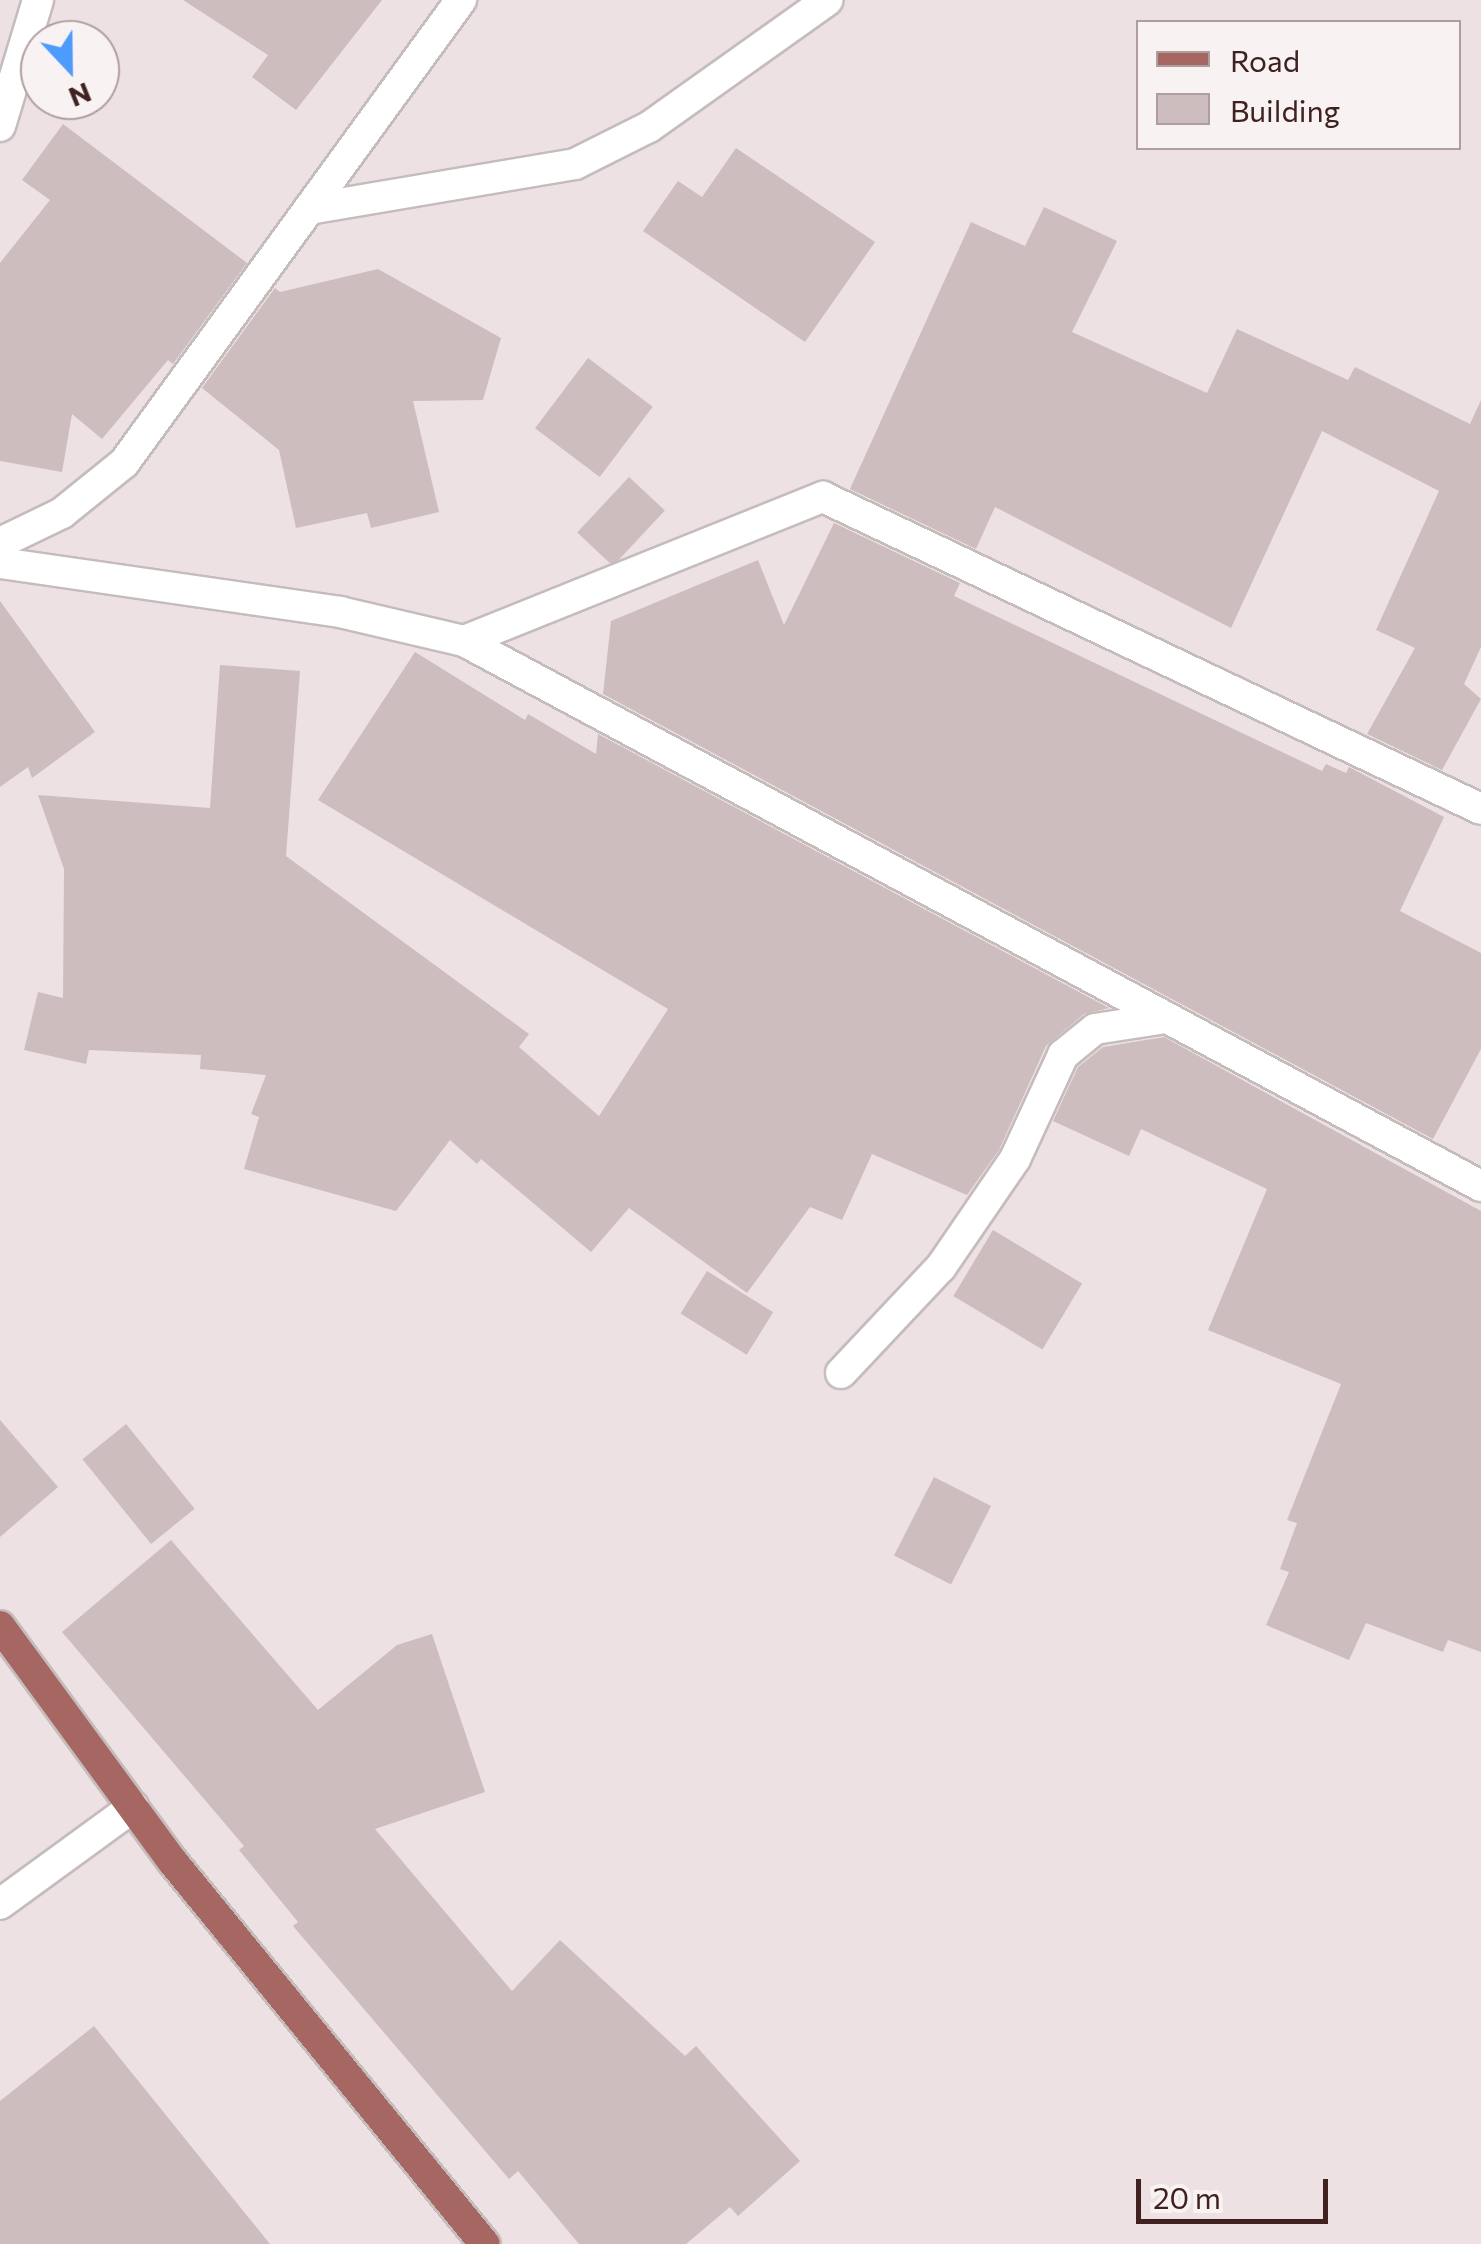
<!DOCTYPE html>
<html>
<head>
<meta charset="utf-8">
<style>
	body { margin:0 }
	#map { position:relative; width:1481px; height:2244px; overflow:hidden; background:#ede1e3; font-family:Commissioner,sans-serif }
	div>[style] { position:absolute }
	.building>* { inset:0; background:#cebdbf; transform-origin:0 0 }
	.roads { filter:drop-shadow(2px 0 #c5bcbc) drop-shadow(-2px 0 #c5bcbc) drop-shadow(0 2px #c5bcbc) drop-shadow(0 -2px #c5bcbc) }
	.minor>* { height:30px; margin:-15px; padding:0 15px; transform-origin:15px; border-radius:15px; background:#fff }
	.major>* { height:30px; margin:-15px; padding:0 15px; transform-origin:15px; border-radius:15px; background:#a66661 }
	span { translate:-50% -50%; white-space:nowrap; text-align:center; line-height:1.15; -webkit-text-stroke:10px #f9f2f3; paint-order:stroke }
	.legend { position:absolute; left:1136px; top:20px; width:325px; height:130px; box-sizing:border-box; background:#f9f2f3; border:2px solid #af9e9f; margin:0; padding:12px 18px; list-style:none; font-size:30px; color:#3f2120 }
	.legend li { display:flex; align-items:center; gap:20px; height:50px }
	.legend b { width:50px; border:2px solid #af9e9f }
	.north { position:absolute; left:20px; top:20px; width:100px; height:100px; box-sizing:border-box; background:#f9f2f3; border:2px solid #af9e9f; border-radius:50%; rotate:158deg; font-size:28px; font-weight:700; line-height:40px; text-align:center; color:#3f2120 }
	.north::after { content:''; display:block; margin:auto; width:35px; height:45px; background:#4e9bfe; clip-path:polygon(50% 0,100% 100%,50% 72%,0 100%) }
	.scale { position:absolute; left:1136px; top:2179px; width:192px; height:45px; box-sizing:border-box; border:5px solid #3f2120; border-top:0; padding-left:12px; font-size:30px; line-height:35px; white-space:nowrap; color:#3f2120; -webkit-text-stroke:8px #f9f2f3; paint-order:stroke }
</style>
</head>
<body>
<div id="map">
	<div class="building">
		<i style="clip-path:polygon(183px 0,382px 0,296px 110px,252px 77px,268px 55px)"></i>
		<i style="clip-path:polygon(63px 124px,247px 263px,173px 364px,168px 360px,102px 439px,72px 414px,62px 472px,0 461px,0 263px,50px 200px,22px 180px)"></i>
		<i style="clip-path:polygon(736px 148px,875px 242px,805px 342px,643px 231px,678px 181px,702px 197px)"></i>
		<i style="clip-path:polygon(1044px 207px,1117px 241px,1072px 332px,1207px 393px,1237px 329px,1348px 380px,1355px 367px,1470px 424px,1481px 400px,1481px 647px,1464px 684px,1481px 699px,1442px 770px,1367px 734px,1415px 648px,1376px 630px,1439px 491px,1322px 431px,1231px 628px,995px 507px,976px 549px,850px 489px,971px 222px,1025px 246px)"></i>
		<i style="clip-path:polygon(378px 269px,501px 338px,483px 400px,413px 401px,439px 512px,371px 528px,367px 513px,296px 528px,279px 450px,202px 388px,275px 288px,280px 292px)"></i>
		<i style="left:588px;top:358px;width:81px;height:88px;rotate:37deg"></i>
		<i style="left:629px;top:477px;width:49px;height:76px;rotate:43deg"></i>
		<i style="clip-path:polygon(834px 523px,960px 583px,954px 596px,1322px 771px,1326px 764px,1346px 773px,1349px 767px,1444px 817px,1400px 911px,1481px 953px,1481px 1049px,1433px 1139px,603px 694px,611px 621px,758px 560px,784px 625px)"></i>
		<i style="clip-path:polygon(0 601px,95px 732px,32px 778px,28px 767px,0 787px)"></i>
		<i style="clip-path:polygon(415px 652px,525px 720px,528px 714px,596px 754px,598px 734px,1109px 1008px,1084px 1014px,1046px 1046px,999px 1150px,967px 1195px,872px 1154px,842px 1220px,810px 1207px,747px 1293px,629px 1208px,591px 1252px,481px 1159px,477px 1164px,450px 1140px,396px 1211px,244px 1169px,259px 1117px,251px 1114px,266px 1075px,200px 1069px,201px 1055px,89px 1050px,86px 1064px,24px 1050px,38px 992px,63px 998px,64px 869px,38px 795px,210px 808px,220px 665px,300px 671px,286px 856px,529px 1034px,519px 1047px,599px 1116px,668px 1009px,318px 800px)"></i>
		<i style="clip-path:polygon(1164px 1037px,1481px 1211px,1481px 1652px,1448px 1640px,1443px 1652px,1366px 1623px,1349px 1660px,1266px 1625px,1289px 1572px,1280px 1569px,1297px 1523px,1287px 1520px,1341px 1384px,1208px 1330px,1267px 1189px,1141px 1129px,1129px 1156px,1053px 1121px,1078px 1067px,1103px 1047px)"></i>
		<i style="left:993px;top:1230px;width:104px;height:77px;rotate:31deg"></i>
		<i style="left:707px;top:1271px;width:78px;height:50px;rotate:32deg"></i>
		<i style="clip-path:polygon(0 1420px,58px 1487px,0 1537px)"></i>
		<i style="left:126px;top:1424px;width:109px;height:56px;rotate:51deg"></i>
		<i style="left:934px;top:1477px;width:64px;height:88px;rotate:27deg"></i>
		<i style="clip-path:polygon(171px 1540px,318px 1710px,397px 1645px,432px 1634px,485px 1792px,375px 1829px,512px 1991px,560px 1940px,685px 2056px,696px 2046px,800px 2161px,738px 2216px,730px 2207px,686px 2244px,579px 2244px,518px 2171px,509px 2179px,293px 1926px,298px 1922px,239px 1850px,244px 1846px,62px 1632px)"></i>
		<i style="clip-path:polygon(94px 2026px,270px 2244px,0 2244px,0 2101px)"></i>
	</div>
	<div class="roads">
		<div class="minor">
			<i style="left:0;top:126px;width:132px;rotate:-73.2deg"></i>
			<i style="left:309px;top:209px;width:270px;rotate:-9.6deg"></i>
			<i style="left:575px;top:164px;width:83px;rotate:-26.6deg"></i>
			<i style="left:649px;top:127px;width:219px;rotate:-35.4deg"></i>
			<i style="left:0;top:543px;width:69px;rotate:-25.8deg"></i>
			<i style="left:62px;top:513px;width:80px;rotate:-38.9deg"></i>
			<i style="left:124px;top:463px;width:573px;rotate:-53.95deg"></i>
			<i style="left:0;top:563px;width:344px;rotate:8.2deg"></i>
			<i style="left:340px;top:612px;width:127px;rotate:13.2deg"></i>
			<i style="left:464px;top:641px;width:1154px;rotate:28.19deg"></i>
			<i style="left:464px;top:641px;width:387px;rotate:-21.9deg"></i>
			<i style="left:823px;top:497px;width:728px;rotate:25.37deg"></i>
			<i style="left:841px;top:1373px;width:146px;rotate:-46.7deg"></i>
			<i style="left:941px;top:1267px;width:131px;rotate:-55.6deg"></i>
			<i style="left:1015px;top:1159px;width:115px;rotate:-65.2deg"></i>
			<i style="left:1063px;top:1055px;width:41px;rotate:-39.1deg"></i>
			<i style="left:1095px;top:1029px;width:72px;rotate:-8.8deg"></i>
			<i style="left:0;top:1904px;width:165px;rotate:-36.1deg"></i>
		</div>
		<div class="major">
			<i style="left:0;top:1626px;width:293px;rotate:53.8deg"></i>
			<i style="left:173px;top:1862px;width:493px;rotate:50.8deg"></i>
		</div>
	</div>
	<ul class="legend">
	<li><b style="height:12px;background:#a66661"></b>Road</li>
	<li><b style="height:28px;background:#cebdbf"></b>Building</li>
	</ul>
	<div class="north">N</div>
	<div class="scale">20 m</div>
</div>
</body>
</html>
